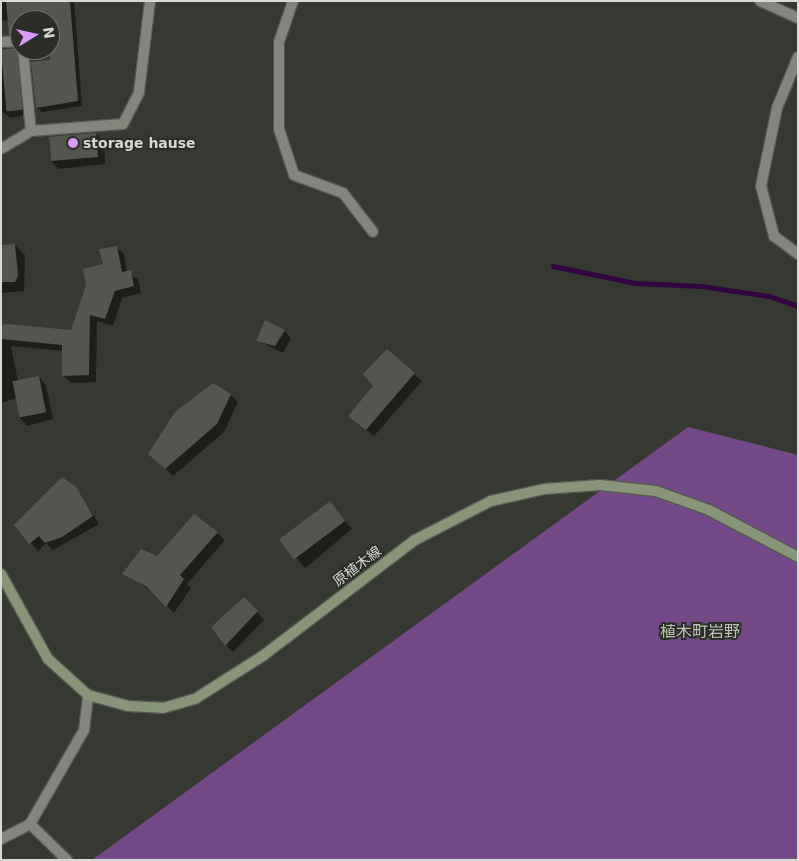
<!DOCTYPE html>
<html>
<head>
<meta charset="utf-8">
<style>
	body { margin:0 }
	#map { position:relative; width:799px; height:861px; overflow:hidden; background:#353931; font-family:"DejaVu Sans","Noto Sans JP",sans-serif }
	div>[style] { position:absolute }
	.forest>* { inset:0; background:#754888 }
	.shadow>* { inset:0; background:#0007; transform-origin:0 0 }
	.stream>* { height:5px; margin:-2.5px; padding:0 2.5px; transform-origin:2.5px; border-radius:2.5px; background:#330442 }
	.building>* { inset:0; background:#52564e; transform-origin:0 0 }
	.roads { filter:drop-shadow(1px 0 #545851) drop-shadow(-1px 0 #545851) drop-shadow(0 1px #545851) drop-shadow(0 -1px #545851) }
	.street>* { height:10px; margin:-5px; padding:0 5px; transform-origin:5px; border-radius:5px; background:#82867d }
	.secondary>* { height:10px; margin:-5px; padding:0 5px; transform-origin:5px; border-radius:5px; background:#889579 }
	.dots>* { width:14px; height:14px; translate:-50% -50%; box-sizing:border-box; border:2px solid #2b2e27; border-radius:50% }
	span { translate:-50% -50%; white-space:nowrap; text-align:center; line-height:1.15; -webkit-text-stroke:4px #2b2e27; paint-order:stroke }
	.poi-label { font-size:14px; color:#d6d9d4; font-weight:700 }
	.left { translate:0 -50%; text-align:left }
	.street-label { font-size:14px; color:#d6d9d4 }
	.quarter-label { font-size:16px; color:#bfc4ba }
	.frame { position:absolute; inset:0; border:2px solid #d6d9d4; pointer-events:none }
	.north { position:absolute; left:10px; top:10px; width:50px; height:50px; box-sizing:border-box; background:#2b2e27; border:1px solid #6f726c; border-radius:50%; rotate:81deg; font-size:14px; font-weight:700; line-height:20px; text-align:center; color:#d6d9d4 }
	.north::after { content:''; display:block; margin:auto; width:18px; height:22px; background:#da9af6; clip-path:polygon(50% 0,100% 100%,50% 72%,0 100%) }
</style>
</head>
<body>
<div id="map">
	<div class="forest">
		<i style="clip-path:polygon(688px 427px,798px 455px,798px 860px,92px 860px)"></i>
	</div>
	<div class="shadow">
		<i style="clip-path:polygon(1px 1px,74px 1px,82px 106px,42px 112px,37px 108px,50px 61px,50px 20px,20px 20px,20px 29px,9px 20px,1px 21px)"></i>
		<i style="clip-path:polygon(16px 49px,21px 54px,26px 115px,11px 118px,1px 111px,1px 50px)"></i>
		<i style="clip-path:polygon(96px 134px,104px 142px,105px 164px,59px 169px,52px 162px,50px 138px)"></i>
		<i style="clip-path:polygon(15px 245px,25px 255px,24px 291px,1px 293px,1px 246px)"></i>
		<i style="clip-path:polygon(116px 247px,124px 254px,127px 273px,138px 279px,141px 293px,122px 298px,113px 326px,97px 321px,96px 382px,71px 383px,63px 375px,64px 351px,11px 346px,18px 382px,39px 377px,46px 385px,53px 419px,27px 426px,20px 418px,17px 398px,1px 403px,1px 326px,72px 331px)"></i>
		<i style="clip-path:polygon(284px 331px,291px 338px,283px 353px,257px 340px)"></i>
		<i style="clip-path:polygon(414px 374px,422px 381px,374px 436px,357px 423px)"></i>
		<i style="clip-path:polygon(231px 395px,238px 402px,224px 432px,173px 476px,157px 461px)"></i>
		<i style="clip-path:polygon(75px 488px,99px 524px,53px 550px,46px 543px,38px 551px,16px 525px)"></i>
		<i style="left:330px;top:503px;width:34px;height:61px;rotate:50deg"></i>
		<i style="clip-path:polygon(217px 533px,225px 540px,187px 584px,191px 588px,174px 613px,155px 593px,124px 574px)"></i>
		<i style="clip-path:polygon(252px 606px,264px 620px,233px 652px,226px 645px)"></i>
	</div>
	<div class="stream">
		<i style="left:553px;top:266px;width:84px;rotate:11.7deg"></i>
		<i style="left:635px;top:283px;width:66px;rotate:2.6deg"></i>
		<i style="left:701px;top:286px;width:69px;rotate:8.4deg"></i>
		<i style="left:769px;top:296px;width:31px;rotate:19deg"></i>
	</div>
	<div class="building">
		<i style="clip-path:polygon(6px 1px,70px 1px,78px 101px,36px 108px,31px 62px,50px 60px,50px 20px,20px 20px,20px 34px,9px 35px)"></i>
		<i style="left:17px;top:48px;width:62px;height:16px;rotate:85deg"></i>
		<i style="left:96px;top:133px;width:24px;height:47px;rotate:85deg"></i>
		<i style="clip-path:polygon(15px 244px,18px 276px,15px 282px,1px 282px,1px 245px)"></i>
		<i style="clip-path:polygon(117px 246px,122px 272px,131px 270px,134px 286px,115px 291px,105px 319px,90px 315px,89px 375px,62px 376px,62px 345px,1px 339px,1px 325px,8px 324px,71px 330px,86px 285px,83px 269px,103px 264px,99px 249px)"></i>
		<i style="clip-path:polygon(265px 320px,285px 330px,275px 346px,256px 341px)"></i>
		<i style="clip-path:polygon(387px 349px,415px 373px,366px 430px,348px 416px,373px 386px,363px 374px)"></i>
		<i style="left:39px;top:376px;width:37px;height:27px;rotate:79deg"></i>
		<i style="clip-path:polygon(213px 383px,231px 394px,217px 424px,165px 469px,148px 454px,175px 412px)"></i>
		<i style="clip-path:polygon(62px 477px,76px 487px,93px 516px,62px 537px,45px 543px,39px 536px,29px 544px,14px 525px)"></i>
		<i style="left:330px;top:501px;width:25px;height:64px;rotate:53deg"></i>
		<i style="clip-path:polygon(194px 514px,218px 532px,180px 575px,184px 579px,166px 607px,147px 587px,122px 574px,141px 549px,157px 556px)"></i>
		<i style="clip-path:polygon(244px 597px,258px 611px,225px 646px,211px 627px)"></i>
	</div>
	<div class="roads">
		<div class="street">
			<i style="left:293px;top:1px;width:43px;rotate:108.9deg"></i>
			<i style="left:279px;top:42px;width:87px;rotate:90deg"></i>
			<i style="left:279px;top:129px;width:48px;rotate:71.9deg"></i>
			<i style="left:294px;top:175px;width:52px;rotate:20.2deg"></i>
			<i style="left:343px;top:193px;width:49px;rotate:52.4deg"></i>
			<i style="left:760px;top:1px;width:42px;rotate:24.1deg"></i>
			<i style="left:1px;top:42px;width:19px;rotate:-3deg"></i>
			<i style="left:23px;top:50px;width:81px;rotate:84.4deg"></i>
			<i style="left:798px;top:57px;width:55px;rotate:112.4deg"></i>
			<i style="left:777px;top:108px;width:80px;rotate:101.6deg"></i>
			<i style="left:761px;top:186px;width:52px;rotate:75.4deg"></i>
			<i style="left:774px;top:236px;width:30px;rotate:37deg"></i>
			<i style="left:1px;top:149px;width:35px;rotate:-31deg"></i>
			<i style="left:31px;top:131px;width:92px;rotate:-4.4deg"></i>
			<i style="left:123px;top:124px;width:36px;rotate:-63deg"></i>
			<i style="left:139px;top:92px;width:92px;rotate:-83.1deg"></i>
			<i style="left:30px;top:824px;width:52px;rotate:44.2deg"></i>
			<i style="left:1px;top:839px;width:33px;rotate:-27deg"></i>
			<i style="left:30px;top:824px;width:108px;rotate:-60.1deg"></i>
			<i style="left:84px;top:730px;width:35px;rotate:-83deg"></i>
		</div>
		<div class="secondary">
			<i style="left:1px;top:574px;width:97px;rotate:61.1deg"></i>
			<i style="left:48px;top:659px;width:54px;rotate:42deg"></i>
			<i style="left:88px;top:695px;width:41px;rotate:15.4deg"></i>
			<i style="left:128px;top:706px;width:35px;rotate:3deg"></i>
			<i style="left:163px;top:708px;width:33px;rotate:-16deg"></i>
			<i style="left:195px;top:699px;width:82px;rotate:-32.5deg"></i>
			<i style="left:264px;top:655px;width:190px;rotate:-37.3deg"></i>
			<i style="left:415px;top:540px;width:85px;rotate:-27.2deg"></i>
			<i style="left:491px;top:501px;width:54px;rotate:-12.8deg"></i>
			<i style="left:544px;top:489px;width:56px;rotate:-4.1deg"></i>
			<i style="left:600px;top:485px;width:56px;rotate:6.1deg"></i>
			<i style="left:656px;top:491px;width:56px;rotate:19.7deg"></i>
			<i style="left:709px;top:510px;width:101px;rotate:27.8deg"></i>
		</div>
	</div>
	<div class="dots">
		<i style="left:73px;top:143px;background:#da9af6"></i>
	</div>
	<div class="poi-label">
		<span class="left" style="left:83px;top:143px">storage hause</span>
	</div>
	<div class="street-label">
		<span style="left:357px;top:566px;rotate:-37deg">原植木線</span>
	</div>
	<div class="quarter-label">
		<span style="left:700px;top:632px">植木町岩野</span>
	</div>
	<div class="frame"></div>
	<div class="north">N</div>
</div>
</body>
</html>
